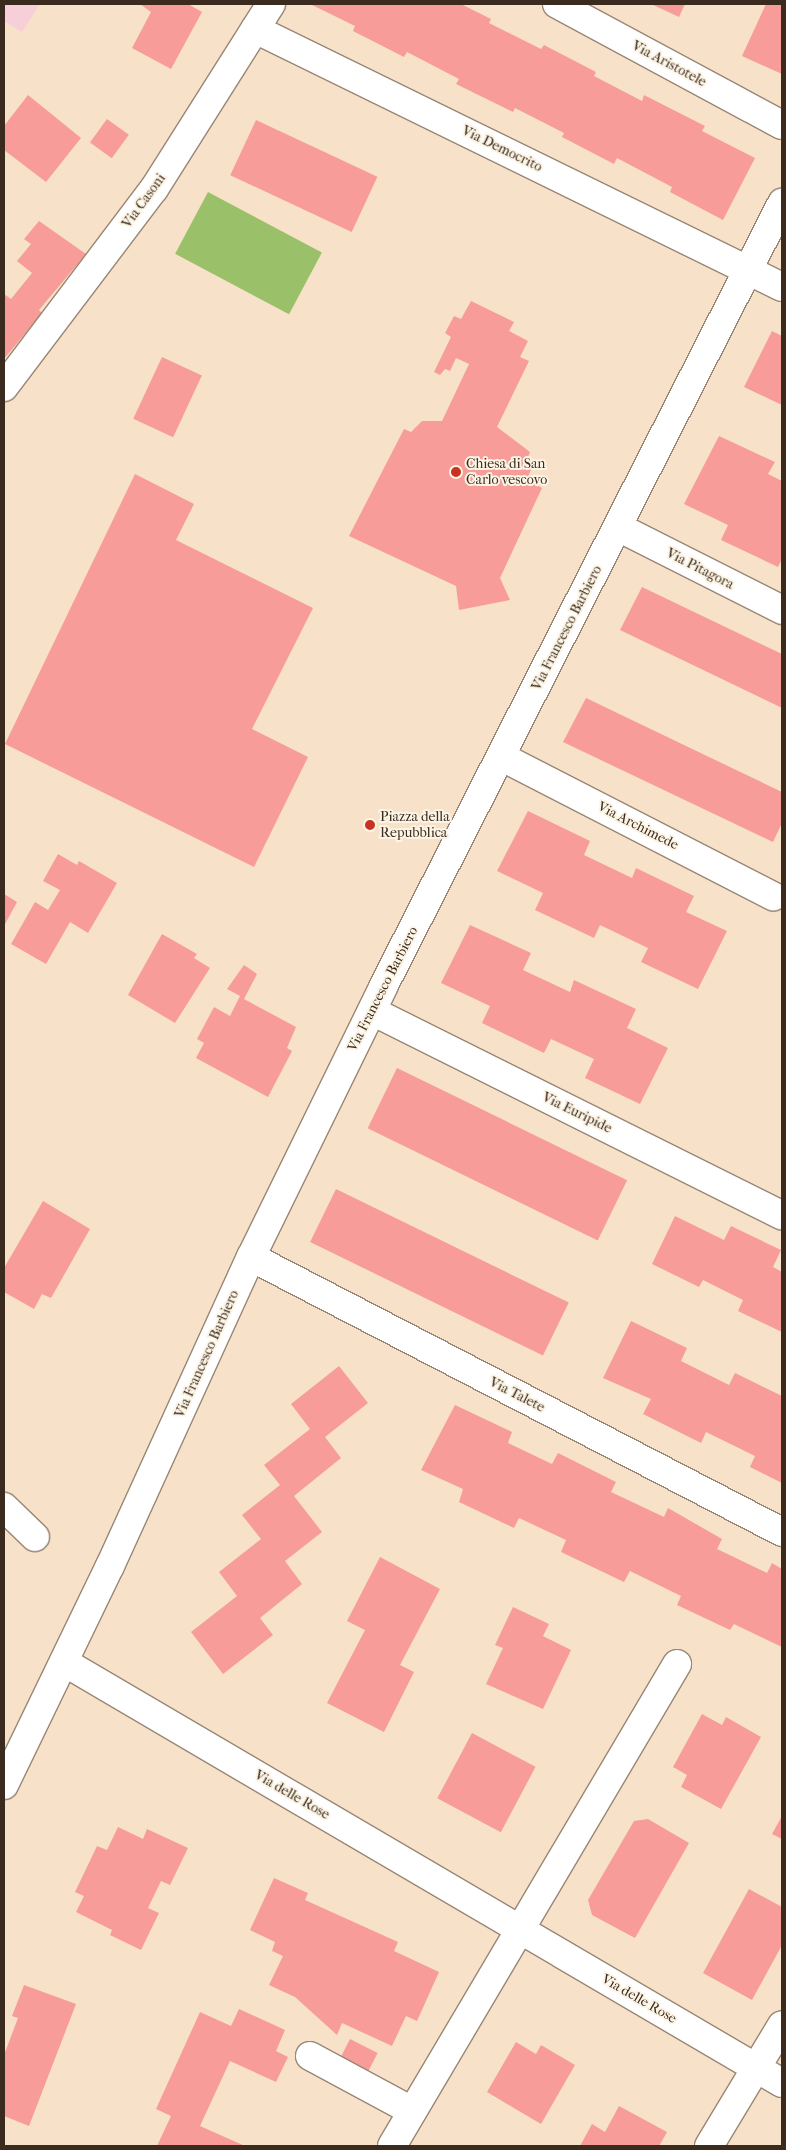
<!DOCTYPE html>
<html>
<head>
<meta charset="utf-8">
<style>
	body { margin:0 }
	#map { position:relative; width:786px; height:2150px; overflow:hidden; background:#f7e2c9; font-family:"IM FELL French Canon",serif }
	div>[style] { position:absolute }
	.built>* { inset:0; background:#f6cfd8 }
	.green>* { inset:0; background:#9bc06a; transform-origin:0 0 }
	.building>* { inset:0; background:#f79c98; transform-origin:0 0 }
	.roads { filter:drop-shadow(1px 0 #998674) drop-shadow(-1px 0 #998674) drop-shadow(0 1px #998674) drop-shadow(0 -1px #998674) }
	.minor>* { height:28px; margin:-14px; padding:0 14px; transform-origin:14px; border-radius:14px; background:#fff }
	.dots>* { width:14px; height:14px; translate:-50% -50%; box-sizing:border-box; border:2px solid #fcf5e5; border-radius:50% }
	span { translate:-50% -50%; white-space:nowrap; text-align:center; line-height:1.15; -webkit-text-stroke:4px #fcf5e5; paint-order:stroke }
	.street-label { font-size:14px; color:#3b2a1e }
	.poi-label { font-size:14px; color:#3b2a1e }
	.left { translate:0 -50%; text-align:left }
	.frame { position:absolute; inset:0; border:5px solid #3b2a1e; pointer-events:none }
</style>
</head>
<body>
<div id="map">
	<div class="built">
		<i style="clip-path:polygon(4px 4px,40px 4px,22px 32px,4px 21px)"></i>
	</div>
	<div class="green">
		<i style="left:208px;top:192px;width:129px;height:70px;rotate:28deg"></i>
	</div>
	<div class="building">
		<i style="clip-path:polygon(140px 4px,188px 4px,202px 12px,171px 69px,132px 48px,151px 12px)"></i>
		<i style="clip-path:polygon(310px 4px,461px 4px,491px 19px,489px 23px,541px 49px,544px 45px,596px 72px,594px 76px,642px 101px,644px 95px,705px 126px,702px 131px,755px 158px,723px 220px,670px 192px,672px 187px,617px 158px,614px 164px,562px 137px,564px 133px,515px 108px,513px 112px,456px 84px,459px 79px,407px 52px,404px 57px,353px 31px,355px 26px)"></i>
		<i style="clip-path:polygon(651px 4px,685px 4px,679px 17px)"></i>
		<i style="clip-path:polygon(766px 4px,782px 4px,782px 74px,742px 56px)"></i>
		<i style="clip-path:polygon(28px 95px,81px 138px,46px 182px,4px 150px,4px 126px)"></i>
		<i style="left:107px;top:119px;width:27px;height:29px;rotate:36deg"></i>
		<i style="left:256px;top:120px;width:134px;height:61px;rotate:25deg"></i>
		<i style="clip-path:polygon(39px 221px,86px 254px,39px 310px,42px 313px,4px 359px,4px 294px,11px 299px,32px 273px,17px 261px,31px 244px,24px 239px)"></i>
		<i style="clip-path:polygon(471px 301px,514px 322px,509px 331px,528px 341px,520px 357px,529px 361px,497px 427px,530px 452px,526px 462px,533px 465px,527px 479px,542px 488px,500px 578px,510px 600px,459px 610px,456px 586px,349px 536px,404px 429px,411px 432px,422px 421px,442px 421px,469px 364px,456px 358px,450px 371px,445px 369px,440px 375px,434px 372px,451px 337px,445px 333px,454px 316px,461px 319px)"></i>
		<i style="clip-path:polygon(772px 331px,782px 336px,782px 405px,744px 387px)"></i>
		<i style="left:162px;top:357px;width:44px;height:68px;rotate:25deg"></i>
		<i style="clip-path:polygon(719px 436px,775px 462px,768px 474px,782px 481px,782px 559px,778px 567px,721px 540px,728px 525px,684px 504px)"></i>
		<i style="clip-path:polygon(135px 474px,194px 504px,176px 540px,313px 608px,252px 729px,308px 757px,254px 867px,5px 744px)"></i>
		<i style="clip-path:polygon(642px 587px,782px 654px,782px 708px,620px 630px)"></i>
		<i style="clip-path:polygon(586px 698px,782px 792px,782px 823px,773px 842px,563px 742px)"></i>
		<i style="clip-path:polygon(528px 811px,590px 841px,584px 855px,632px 878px,636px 868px,694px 896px,686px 912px,727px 931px,698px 989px,641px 962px,648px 948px,600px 925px,594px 938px,535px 910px,543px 893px,497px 871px)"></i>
		<i style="clip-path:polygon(58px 854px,77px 865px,79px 861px,117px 883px,88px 933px,70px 922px,46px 964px,11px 944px,35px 902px,48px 910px,60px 890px,43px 881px)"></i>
		<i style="clip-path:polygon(4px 894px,17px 902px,4px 926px)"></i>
		<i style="clip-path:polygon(470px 925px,531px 953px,523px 970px,570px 992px,574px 980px,636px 1009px,627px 1028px,668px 1048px,640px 1104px,585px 1078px,594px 1059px,551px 1039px,544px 1053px,482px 1023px,490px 1006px,441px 983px)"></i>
		<i style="clip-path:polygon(162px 934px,197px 954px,194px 958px,210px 968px,175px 1023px,128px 995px)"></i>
		<i style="clip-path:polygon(244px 965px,257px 974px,244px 999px,296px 1027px,287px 1048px,292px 1051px,268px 1097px,196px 1058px,204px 1043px,197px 1039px,214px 1007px,230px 1016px,240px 996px,227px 989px)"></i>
		<i style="left:397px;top:1068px;width:256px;height:67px;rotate:26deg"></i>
		<i style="left:336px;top:1189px;width:259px;height:59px;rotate:26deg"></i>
		<i style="clip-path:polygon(43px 1201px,90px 1229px,51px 1298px,42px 1294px,34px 1309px,4px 1292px,4px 1268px)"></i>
		<i style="clip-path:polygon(675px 1216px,724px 1240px,731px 1226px,781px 1250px,773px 1267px,782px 1272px,782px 1332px,738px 1311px,743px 1300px,703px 1280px,699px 1287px,652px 1264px)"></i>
		<i style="clip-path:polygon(631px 1321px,687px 1348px,681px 1361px,729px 1385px,735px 1373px,782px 1396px,782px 1483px,750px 1467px,755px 1456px,706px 1432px,701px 1443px,643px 1414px,651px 1399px,603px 1378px)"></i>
		<i style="clip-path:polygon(339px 1366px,368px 1403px,325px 1437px,341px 1458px,294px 1496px,322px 1532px,285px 1561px,302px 1584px,260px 1618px,273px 1635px,223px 1674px,191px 1632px,237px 1596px,219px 1572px,261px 1539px,242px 1515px,280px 1485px,264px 1465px,310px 1429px,291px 1404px)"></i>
		<i style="clip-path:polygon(455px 1405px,512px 1432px,508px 1443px,552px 1464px,558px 1453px,616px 1482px,611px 1492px,664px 1517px,668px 1508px,722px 1539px,717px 1549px,767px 1573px,772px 1563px,782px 1569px,782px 1647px,734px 1624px,730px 1630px,677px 1605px,681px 1596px,630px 1571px,624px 1582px,561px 1552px,566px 1540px,519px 1518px,514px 1528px,459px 1502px,463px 1489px,421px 1470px)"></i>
		<i style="clip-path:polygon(380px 1557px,440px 1589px,400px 1665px,414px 1672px,384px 1732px,327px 1703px,365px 1630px,347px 1621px)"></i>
		<i style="clip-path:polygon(513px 1607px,549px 1624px,543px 1636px,571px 1650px,543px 1709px,486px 1684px,503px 1648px,495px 1645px)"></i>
		<i style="clip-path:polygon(702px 1714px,722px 1725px,726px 1717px,761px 1737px,721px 1809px,681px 1787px,687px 1775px,673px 1767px)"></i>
		<i style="left:472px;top:1733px;width:72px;height:74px;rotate:28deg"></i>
		<i style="clip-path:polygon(782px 1816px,782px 1839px,772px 1834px)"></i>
		<i style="clip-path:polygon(648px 1819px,689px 1843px,635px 1938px,592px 1915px,588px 1900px,634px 1821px)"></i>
		<i style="clip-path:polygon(118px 1827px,143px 1839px,147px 1829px,188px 1848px,170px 1885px,161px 1881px,148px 1908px,159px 1913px,141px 1950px,110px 1935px,112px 1930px,76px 1912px,84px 1896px,75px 1892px,97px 1846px,107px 1850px)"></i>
		<i style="clip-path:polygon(274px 1878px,308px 1893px,305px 1900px,398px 1942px,394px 1951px,439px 1972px,417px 2021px,406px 2016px,392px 2046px,342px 2023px,337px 2035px,295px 1997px,269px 1985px,283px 1956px,272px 1951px,275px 1942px,250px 1930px)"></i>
		<i style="clip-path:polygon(749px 1889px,782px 1907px,782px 1945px,752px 2000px,703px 1973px)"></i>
		<i style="clip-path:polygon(24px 1985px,76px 2004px,29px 2126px,4px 2116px,4px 2055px,18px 2018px,12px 2016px)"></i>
		<i style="clip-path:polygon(239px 2009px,285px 2030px,276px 2051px,288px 2057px,276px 2082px,230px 2061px,200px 2126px,245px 2146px,157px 2146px,171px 2116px,156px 2109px,200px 2012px,231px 2026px)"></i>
		<i style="left:350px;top:2039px;width:31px;height:25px;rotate:27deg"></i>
		<i style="clip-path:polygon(516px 2042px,536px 2054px,541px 2045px,575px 2065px,541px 2124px,487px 2092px)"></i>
		<i style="clip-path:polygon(619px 2106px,667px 2132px,659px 2146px,580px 2146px,592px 2124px,605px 2132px)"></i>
	</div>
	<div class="roads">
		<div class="minor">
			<i style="left:557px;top:4px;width:255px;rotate:28.3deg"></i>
			<i style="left:255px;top:29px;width:587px;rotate:26.08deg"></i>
			<i style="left:4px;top:387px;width:248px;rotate:-52.9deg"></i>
			<i style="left:154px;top:189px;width:219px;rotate:-57.7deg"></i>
			<i style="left:618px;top:527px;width:184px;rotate:26.8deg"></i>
			<i style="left:502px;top:757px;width:305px;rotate:27.2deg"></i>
			<i style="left:372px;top:1011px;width:458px;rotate:26.5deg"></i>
			<i style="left:251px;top:1257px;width:598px;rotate:27.38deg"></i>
			<i style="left:4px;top:1507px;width:43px;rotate:44.1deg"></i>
			<i style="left:64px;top:1662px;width:832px;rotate:30.39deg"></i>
			<i style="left:4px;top:1785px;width:243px;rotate:-64.2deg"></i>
			<i style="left:110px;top:1566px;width:340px;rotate:-65.5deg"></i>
			<i style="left:251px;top:1257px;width:301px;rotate:-63.9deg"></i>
			<i style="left:383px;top:987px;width:880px;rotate:-63.03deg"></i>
			<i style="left:310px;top:2056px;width:116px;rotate:28.3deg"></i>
			<i style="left:392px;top:2146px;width:560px;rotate:-59.4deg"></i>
			<i style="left:709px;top:2146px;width:141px;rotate:-58.9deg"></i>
		</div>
	</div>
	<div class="dots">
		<i style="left:456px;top:472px;background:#c8321e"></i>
		<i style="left:370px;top:825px;background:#c8321e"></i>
	</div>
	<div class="street-label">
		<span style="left:669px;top:64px;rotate:28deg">Via Aristotele</span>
		<span style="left:502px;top:149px;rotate:26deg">Via Democrito</span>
		<span style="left:144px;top:201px;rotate:-54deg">Via Casoni</span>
		<span style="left:700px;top:569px;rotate:27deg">Via Pitagora</span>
		<span style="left:567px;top:628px;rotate:-63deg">Via Francesco Barbiero</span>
		<span style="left:638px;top:826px;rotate:27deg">Via Archimede</span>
		<span style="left:383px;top:989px;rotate:-63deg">Via Francesco Barbiero</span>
		<span style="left:577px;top:1113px;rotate:26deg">Via Euripide</span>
		<span style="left:207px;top:1354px;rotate:-66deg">Via Francesco Barbiero</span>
		<span style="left:517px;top:1395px;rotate:27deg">Via Talete</span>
		<span style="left:292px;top:1795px;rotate:30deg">Via delle Rose</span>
		<span style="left:639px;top:1999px;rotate:30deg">Via delle Rose</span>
	</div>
	<div class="poi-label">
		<span class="left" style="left:466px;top:472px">Chiesa di San<br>Carlo vescovo</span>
		<span class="left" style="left:380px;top:825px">Piazza della<br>Repubblica</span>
	</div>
	<div class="frame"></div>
</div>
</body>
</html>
